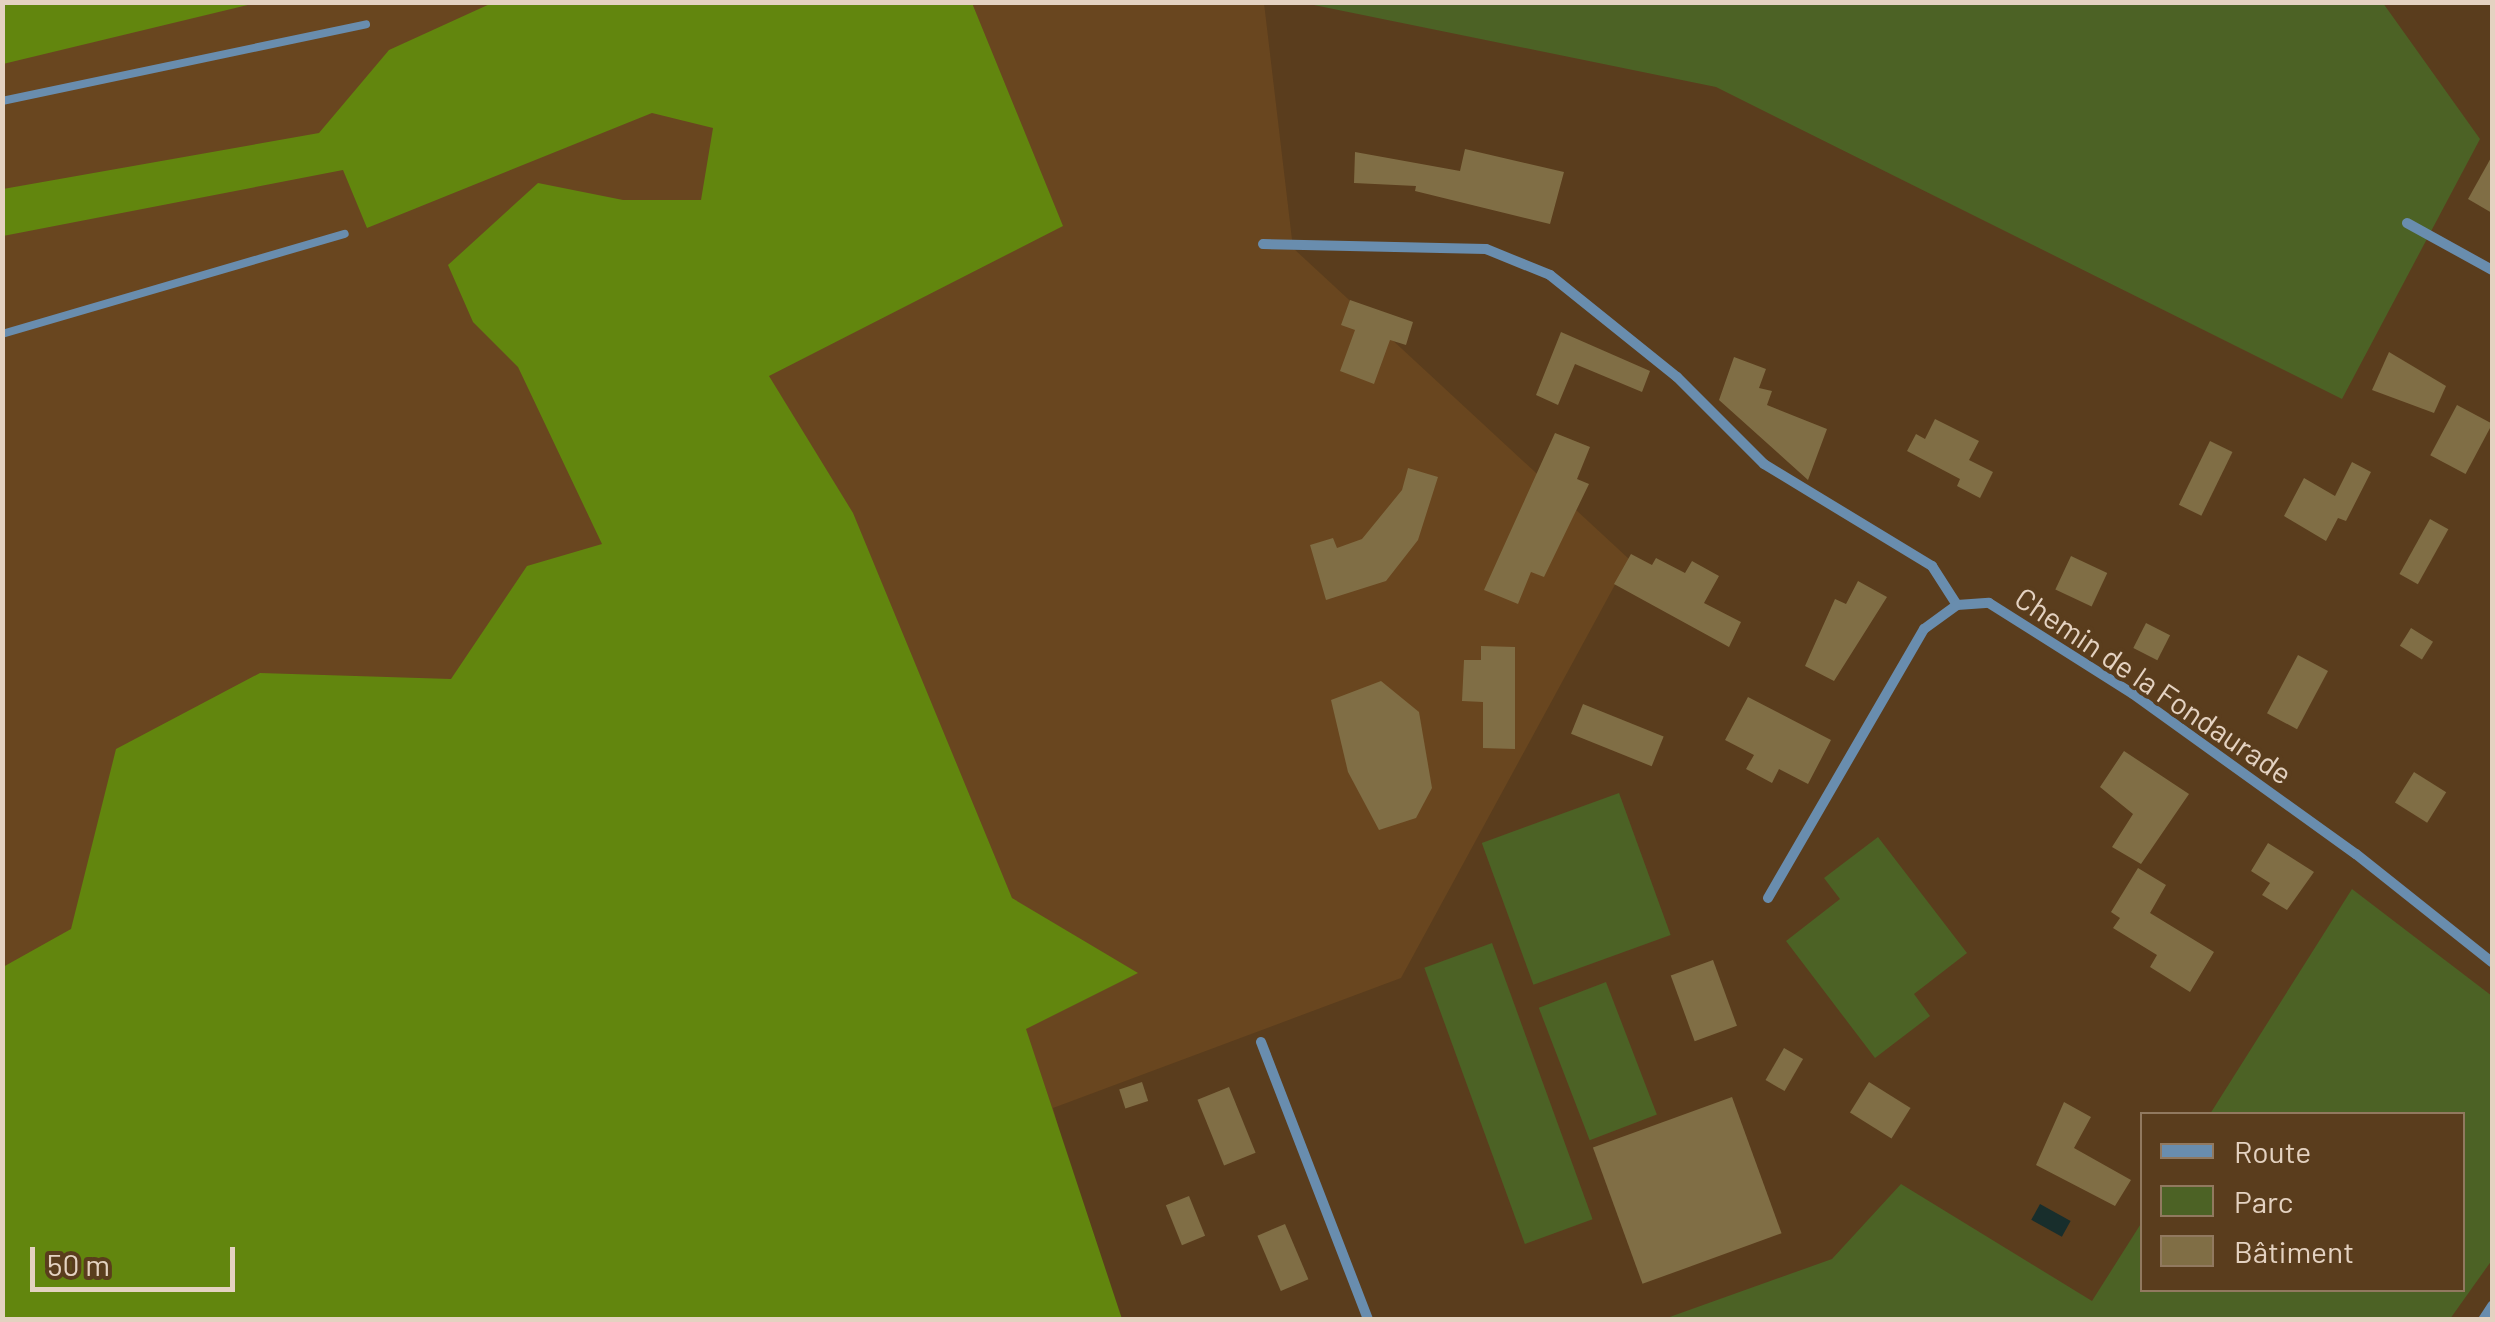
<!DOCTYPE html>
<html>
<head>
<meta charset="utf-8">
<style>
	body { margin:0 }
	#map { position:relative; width:2495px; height:1322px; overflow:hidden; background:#5a3d1d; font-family:Barlow,sans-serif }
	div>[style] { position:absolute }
	.built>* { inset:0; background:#69461f }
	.green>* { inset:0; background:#4c6225; transform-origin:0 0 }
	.forest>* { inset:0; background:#62860e }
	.water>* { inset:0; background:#182e2c; transform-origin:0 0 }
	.building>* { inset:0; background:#806e45; transform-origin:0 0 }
	.service>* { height:8px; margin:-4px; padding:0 4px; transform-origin:4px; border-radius:4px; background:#698dae }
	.minor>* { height:10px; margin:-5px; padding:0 5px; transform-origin:5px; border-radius:5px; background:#698dae }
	span { translate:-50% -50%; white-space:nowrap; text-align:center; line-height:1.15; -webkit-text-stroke:8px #5a3d1d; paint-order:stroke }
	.street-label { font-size:30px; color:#e4d2c1 }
	.frame { position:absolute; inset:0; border:5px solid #e4d2c1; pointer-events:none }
	.legend { position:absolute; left:2140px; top:1112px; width:325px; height:180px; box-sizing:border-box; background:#5a3d1d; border:2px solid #91795f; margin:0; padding:12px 18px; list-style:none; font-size:30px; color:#e4d2c1 }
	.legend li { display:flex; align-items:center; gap:20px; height:50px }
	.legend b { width:50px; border:2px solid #91795f }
	.scale { position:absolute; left:30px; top:1247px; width:205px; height:45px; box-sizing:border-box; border:5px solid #e4d2c1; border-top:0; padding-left:12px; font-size:30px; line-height:35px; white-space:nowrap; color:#e4d2c1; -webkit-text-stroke:8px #5a3d1d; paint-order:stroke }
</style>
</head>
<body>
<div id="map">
	<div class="built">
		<i style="clip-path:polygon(3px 3px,1264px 3px,1293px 248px,1629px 559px,1401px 978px,1053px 1108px,1097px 1268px,3px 1319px)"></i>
	</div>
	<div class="green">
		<i style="clip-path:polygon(1304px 3px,2383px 3px,2480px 139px,2342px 399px,1716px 87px)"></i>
		<i style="left:1619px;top:793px;width:151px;height:146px;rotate:70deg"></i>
		<i style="clip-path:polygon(1878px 837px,1967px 953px,1914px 994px,1930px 1016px,1875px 1058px,1786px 941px,1840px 899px,1824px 878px)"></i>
		<i style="clip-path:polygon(2352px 889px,2492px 996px,2492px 1260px,2450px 1319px,1664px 1319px,1832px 1259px,1901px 1184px,2092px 1301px,2142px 1222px,2142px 1290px,2462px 1290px,2462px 1114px,2210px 1114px)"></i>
		<i style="left:1492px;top:943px;width:294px;height:72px;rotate:70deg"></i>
		<i style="left:1606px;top:982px;width:142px;height:72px;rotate:69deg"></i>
	</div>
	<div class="forest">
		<i style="clip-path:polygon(3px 2px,256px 2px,256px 3px,3px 64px)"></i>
		<i style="clip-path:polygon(492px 3px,972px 3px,1063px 226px,769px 376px,853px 513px,1012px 898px,1138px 973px,1026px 1029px,1122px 1319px,3px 1319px,3px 967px,71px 929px,116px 749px,260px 673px,451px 679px,527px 566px,602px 544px,518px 367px,473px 322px,448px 265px,538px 183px,623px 200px,701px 200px,713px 128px,652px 113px,367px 228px,343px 170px,3px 236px,3px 189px,319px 133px,389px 50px)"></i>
	</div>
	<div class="water">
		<i style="left:2040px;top:1204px;width:35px;height:18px;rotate:29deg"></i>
	</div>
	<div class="building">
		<i style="clip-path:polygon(1465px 149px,1564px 172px,1550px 224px,1415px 191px,1416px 186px,1354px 183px,1355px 152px,1460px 171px)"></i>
		<i style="clip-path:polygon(2492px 156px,2492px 213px,2468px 199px)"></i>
		<i style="clip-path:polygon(1350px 300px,1413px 322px,1406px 345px,1390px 340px,1374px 384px,1340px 371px,1355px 330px,1341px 325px)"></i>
		<i style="clip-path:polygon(1561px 332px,1650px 371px,1642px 392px,1575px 364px,1558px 405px,1536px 395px)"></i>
		<i style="clip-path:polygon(2389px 352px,2446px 386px,2434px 413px,2372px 390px)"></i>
		<i style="clip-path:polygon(1734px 357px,1766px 369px,1759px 388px,1772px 391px,1767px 405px,1827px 429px,1808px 480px,1719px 400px)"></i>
		<i style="left:2457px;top:405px;width:40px;height:57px;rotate:28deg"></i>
		<i style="clip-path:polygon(1935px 419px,1979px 441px,1969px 460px,1993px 472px,1980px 498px,1957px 486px,1960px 479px,1907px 451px,1916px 434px,1925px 439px)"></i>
		<i style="clip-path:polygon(1555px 433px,1590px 447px,1577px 479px,1589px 484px,1544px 577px,1531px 572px,1518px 604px,1484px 590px)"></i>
		<i style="left:2210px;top:441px;width:25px;height:71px;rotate:26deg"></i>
		<i style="clip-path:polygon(2352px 462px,2371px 472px,2346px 521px,2338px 518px,2326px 541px,2284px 516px,2304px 478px,2335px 496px)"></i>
		<i style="clip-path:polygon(1408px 468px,1438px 477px,1418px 540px,1386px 581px,1326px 600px,1310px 545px,1333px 538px,1337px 548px,1362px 539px,1402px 490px)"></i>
		<i style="left:2430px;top:519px;width:21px;height:63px;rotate:29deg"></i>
		<i style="clip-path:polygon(1631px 554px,1652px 565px,1656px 558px,1685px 573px,1692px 561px,1719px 576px,1704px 603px,1741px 622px,1729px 647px,1614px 584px)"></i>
		<i style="left:2071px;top:556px;width:40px;height:37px;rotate:25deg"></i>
		<i style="clip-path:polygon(1858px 581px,1887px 597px,1834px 681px,1805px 666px,1835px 599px,1846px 604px)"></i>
		<i style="left:2146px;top:623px;width:27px;height:28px;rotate:27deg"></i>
		<i style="left:2411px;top:628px;width:26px;height:21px;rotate:32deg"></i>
		<i style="clip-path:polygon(1481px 646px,1515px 647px,1515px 749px,1483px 748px,1483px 702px,1462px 701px,1464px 660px,1481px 660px)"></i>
		<i style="left:2298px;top:655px;width:34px;height:66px;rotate:28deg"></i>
		<i style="clip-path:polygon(1381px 681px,1419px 712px,1432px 788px,1416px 818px,1379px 830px,1348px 772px,1331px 700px)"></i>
		<i style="clip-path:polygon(1748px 697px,1831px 740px,1808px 784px,1779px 769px,1772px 783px,1746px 769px,1754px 755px,1725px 740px)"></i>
		<i style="left:1583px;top:704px;width:87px;height:32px;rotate:22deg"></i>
		<i style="clip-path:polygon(2124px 751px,2189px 794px,2141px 864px,2112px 847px,2133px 814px,2100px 787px)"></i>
		<i style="left:2414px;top:772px;width:38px;height:36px;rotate:32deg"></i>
		<i style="clip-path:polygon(2268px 843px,2314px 872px,2287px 910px,2262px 895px,2270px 883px,2251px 871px)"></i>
		<i style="clip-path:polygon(2138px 868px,2166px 885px,2150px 913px,2214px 952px,2190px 992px,2150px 967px,2157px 955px,2113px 928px,2120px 918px,2111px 912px)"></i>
		<i style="left:1713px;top:960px;width:70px;height:45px;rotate:70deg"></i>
		<i style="left:1784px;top:1048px;width:22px;height:37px;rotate:30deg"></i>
		<i style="left:1142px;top:1082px;width:20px;height:24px;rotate:72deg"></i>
		<i style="left:1869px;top:1082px;width:49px;height:36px;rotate:32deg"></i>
		<i style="left:1229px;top:1087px;width:71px;height:34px;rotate:68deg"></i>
		<i style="left:1732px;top:1097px;width:145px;height:148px;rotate:70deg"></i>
		<i style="clip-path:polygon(2064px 1102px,2091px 1117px,2074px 1148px,2131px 1180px,2115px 1206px,2036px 1165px)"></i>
		<i style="left:1189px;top:1196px;width:43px;height:25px;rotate:68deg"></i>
		<i style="left:1285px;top:1224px;width:60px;height:30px;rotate:67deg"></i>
	</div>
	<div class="service">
		<i style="left:2px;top:101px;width:372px;rotate:-11.9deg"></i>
		<i style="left:2px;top:334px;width:357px;rotate:-16.3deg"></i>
	</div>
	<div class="minor">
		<i style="left:2407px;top:223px;width:97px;rotate:28.9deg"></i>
		<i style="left:1263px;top:244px;width:223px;rotate:1.3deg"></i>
		<i style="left:1486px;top:249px;width:69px;rotate:22.1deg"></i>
		<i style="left:1550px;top:275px;width:163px;rotate:38.8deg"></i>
		<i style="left:1677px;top:377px;width:123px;rotate:45deg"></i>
		<i style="left:1764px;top:464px;width:197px;rotate:31.3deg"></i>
		<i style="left:1932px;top:566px;width:46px;rotate:57.3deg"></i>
		<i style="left:1957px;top:605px;width:32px;rotate:-4deg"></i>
		<i style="left:1989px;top:603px;width:170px;rotate:32.3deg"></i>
		<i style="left:2133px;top:694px;width:274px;rotate:35.7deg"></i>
		<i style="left:2356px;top:854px;width:174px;rotate:38.5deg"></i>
		<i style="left:1768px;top:898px;width:311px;rotate:-59.9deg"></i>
		<i style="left:1924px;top:629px;width:41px;rotate:-36deg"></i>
		<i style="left:1261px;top:1042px;width:298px;rotate:68.9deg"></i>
		<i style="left:2483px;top:1320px;width:17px;rotate:-57deg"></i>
	</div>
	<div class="street-label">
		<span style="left:2154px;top:685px;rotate:34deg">Chemin de la Fondaurade</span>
	</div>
	<div class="frame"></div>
	<ul class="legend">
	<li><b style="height:12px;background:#698dae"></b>Route</li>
	<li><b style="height:28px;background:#4c6225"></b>Parc</li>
	<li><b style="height:28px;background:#806e45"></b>Bâtiment</li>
	</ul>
	<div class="scale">50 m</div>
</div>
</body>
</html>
